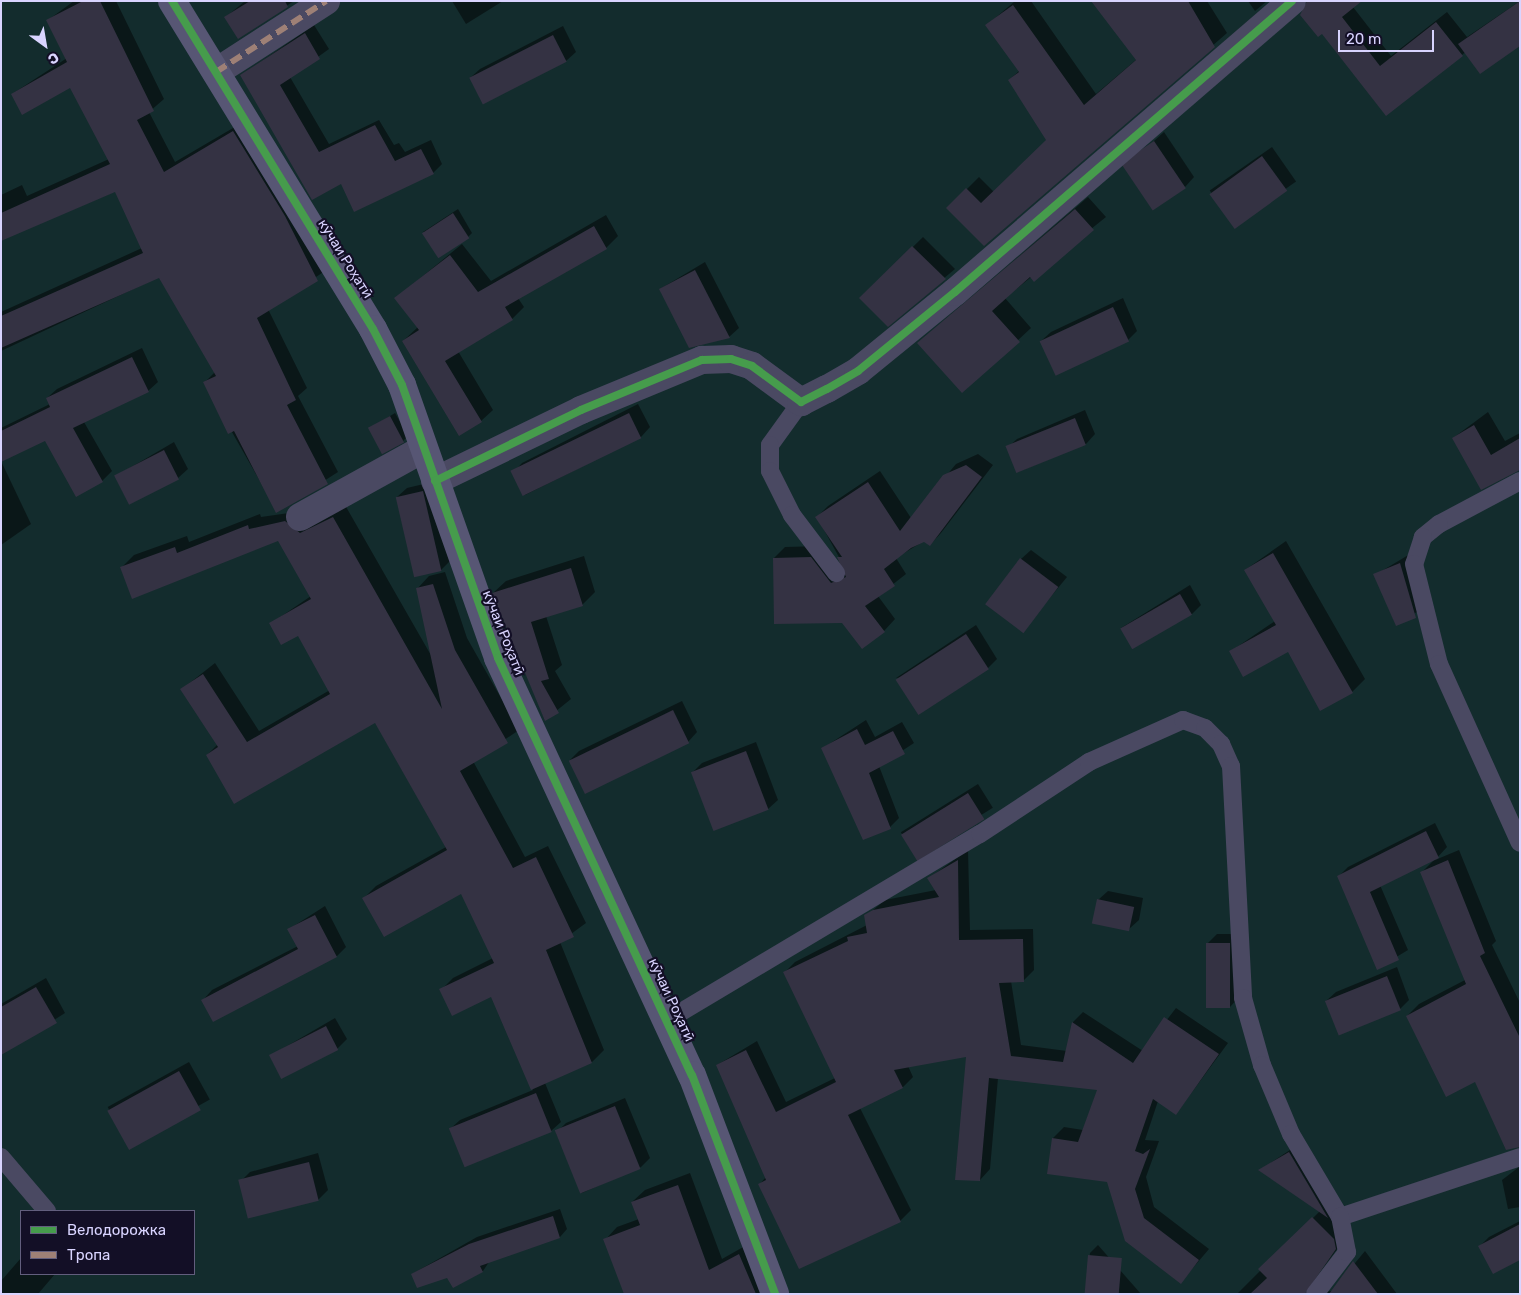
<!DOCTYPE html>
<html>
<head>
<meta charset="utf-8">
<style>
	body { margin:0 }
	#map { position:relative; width:1521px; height:1295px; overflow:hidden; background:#161421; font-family:Rubik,sans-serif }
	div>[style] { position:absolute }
	.green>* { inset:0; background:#132c2d }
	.shadow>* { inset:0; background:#0007; transform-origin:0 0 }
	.building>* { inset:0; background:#343243; transform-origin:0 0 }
	.lane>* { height:18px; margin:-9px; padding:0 9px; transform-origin:9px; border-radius:9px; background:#4a4962 }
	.street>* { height:28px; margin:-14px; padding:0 14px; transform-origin:14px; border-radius:14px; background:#4a4962 }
	.secondary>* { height:28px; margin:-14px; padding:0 14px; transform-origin:14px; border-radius:14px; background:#575674 }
	.quiet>* { height:6px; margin-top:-3px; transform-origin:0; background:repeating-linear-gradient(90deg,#9e8076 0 12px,transparent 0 18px) }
	.cycleway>* { height:8px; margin:-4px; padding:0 4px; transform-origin:4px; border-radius:4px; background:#469c4c }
	span { translate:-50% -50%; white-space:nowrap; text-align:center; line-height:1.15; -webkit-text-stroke:4.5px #130f26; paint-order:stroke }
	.street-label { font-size:14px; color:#d9d4ff }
	.frame { position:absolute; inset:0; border:2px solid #d9d4ff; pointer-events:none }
	.legend { position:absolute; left:20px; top:1210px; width:175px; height:65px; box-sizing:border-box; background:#130f26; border:1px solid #625e7d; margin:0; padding:6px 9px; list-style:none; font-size:15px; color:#d9d4ff }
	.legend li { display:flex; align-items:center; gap:10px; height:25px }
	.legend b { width:25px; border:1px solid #625e7d }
	.north { position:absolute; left:20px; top:20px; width:50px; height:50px; -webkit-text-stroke:4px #130f26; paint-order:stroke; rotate:148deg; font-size:14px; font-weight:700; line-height:20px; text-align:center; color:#d9d4ff }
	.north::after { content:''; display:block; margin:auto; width:18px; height:22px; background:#d9d4ff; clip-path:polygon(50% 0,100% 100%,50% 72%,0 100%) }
	.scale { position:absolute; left:1338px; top:30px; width:96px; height:22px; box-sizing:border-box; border:2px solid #d9d4ff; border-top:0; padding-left:6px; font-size:15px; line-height:18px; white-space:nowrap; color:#d9d4ff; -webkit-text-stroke:4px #130f26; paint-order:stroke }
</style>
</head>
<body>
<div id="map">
	<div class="green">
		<i style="clip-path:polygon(evenodd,1px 1px,1520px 1px,1520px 1294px,1px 1294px,1px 1px,21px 1211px,194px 1211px,194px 1274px,21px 1274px,21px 1211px)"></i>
	</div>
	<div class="shadow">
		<i style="clip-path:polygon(74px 1px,116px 1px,164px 99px,149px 112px,175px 162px,245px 121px,328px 269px,268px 309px,307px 388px,298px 396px,338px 472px,277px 511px,204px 383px,215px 372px,159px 277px,1px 351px,1px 312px,142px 248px,116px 191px,1px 240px,1px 195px,22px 185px,27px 196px,109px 159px,71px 86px,12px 94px,67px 58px,48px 20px)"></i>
		<i style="clip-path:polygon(245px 1px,294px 1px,238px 37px,226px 17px)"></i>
		<i style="clip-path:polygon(452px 1px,503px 1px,466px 24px)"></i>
		<i style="clip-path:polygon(1015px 1px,1031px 1px,1096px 94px,1137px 59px,1093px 1px,1207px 1px,1227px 33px,984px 245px,948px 208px,979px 177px,994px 192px,1047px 140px,1009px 80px,1019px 71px,987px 25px)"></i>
		<i style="clip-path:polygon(1248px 1px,1267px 1px,1255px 11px)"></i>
		<i style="clip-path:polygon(1520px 1px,1462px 55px,1386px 115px,1322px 32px,1353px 7px,1391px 56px,1447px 12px,1467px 37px)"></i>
		<i style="clip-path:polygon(314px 25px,329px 49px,290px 77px,329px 144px,379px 120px,394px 145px,399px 143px,405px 152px,431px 140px,442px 164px,433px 173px,341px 182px,242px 75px)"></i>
		<i style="clip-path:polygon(563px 26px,576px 52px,566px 61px,470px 78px,480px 69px)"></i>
		<i style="clip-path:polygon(1164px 132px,1194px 177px,1185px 187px,1135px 158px)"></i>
		<i style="left:1272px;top:147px;width:42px;height:76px;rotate:55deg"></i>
		<i style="clip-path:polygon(1088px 197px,1106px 217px,1005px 298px,1031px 328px,962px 392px,919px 343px)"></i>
		<i style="clip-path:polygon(458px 209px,472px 233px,468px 237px,423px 232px)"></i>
		<i style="clip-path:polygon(606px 215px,618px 236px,606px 248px,518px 298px,524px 307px,512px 319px,458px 351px,493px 410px,481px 421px,403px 341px,418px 327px,396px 298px,462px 244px,491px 281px)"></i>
		<i style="clip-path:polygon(923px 237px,955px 269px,888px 325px,861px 298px)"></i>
		<i style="clip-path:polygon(705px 262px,739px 328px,729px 337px,660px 289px)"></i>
		<i style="clip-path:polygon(1123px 298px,1137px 331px,1128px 340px,1041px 341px,1051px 332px)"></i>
		<i style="clip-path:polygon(142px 348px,158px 382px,148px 391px,84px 422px,112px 471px,102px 481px,77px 495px,46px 439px,1px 461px,1px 428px,50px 404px,47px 398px,57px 389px)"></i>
		<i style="clip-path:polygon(638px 404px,650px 427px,641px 437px,525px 495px,513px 473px,522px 463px)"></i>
		<i style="clip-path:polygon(1085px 410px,1095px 434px,1086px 444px,1018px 472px,1007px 448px,1017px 439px)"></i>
		<i style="clip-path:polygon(1488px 412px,1505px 441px,1520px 433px,1520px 471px,1453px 438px)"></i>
		<i style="clip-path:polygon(395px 413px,408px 436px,403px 441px,369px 429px)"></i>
		<i style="clip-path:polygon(174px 442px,188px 469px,178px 478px,116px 476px)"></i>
		<i style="clip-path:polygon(978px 454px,993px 465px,941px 533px,930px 545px,924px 541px,896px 558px,906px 574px,878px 596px,895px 619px,884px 631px,843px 621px,774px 558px,785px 547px,822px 546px,840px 569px,846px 570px,817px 517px,828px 506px,880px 471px,911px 518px,956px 464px)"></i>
		<i style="clip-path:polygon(1px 461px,31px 524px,1px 545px)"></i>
		<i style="clip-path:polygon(432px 482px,450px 561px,441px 570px,397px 497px,407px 488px)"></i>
		<i style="clip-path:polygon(345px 505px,432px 657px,417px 589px,429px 576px,445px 572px,467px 638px,519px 730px,473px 761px,525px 857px,548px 846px,586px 923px,560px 942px,604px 1050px,592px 1062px,545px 1083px,561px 1122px,551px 1131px,450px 1129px,460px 1120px,533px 1090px,492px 996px,441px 990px,453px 978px,493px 958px,462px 892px,364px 898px,376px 886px,446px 847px,375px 722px,207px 755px,218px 744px,182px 689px,215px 663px,259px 731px,330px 690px,298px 634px,270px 624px,311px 596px,279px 539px,122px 567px,134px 555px,187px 536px,189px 542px,260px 514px,261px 517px)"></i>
		<i style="clip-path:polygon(1286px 541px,1365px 679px,1352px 692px,1289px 650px,1231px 651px,1275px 621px,1245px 570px)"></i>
		<i style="clip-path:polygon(1031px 550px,1067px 577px,1022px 632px,1021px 559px)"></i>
		<i style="clip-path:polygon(1410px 554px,1425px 607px,1396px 625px,1375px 575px)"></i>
		<i style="clip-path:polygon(584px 556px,595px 592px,582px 605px,546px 616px,562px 665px,555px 671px,571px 699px,545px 720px,493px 593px,506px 581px)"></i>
		<i style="clip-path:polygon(1190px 585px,1201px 605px,1192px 614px,1121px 628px)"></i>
		<i style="clip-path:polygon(976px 625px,997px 659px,988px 668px,896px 678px)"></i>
		<i style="clip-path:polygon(682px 701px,697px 732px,688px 742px,570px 760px,579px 751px)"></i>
		<i style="clip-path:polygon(866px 720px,875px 737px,902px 722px,914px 743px,879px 766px,899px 818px,890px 827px,823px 748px)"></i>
		<i style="clip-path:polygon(756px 742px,778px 800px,768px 809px,693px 772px,702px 763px)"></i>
		<i style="left:978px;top:784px;width:28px;height:91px;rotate:58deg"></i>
		<i style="clip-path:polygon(1435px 823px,1447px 847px,1435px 860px,1459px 850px,1496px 941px,1492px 945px,1520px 1003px,1520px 1146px,1475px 1081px,1407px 1016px,1419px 1004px,1465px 980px,1422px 872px,1435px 859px,1380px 885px,1408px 950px,1378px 968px,1339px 876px,1348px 867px)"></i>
		<i style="clip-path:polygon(968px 850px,970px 930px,1033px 929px,1034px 970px,1023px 981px,1011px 981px,1021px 1045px,1067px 1051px,1073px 1022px,1083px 1012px,1143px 1051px,1176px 1008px,1228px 1043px,1176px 1114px,1158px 1101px,1145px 1140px,1159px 1141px,1146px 1177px,1154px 1207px,1209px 1249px,1181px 1282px,1108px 1181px,1048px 1173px,1053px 1138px,1064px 1127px,1083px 1130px,1098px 1089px,998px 1078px,990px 1169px,980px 1180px,967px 1055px,908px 1066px,913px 1077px,903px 1087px,860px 1108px,911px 1210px,900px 1221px,759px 1185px,766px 1177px,717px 1065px,757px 1041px,786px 1102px,835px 1078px,785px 972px,795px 962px,867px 925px,866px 916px,885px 900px,936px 890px,929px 878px)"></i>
		<i style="clip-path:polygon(1108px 891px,1143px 898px,1139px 920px,1129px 929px,1098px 900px)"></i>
		<i style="clip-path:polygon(325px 906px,346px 947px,337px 956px,203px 1000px,212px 990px,298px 946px,289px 929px)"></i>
		<i style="clip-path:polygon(1217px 934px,1238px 934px,1239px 997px,1230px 1007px,1208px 943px)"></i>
		<i style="clip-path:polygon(1397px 967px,1409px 1000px,1400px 1009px,1326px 1001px,1336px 992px)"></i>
		<i style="clip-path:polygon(46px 978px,65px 1013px,1px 1054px,1px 1004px)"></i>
		<i style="clip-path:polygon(335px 1018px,347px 1039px,337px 1049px,270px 1056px)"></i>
		<i style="left:189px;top:1062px;width:43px;height:93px;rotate:61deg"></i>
		<i style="clip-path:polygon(625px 1098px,650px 1158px,641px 1167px,582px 1193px,556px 1133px,566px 1123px)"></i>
		<i style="clip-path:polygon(1299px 1144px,1346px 1237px,1317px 1276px,1319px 1292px,1332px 1291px,1365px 1251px,1397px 1294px,1237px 1294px,1320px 1211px,1260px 1170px)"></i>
		<i style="clip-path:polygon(318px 1153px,328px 1190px,318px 1200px,240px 1182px,250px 1172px)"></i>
		<i style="clip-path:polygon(1519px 1167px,1520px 1207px,1508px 1209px,1502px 1180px)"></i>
		<i style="clip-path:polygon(690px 1173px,722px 1259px,752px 1242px,773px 1294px,672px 1294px,605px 1240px,617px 1227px,639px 1219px,632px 1202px,645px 1190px)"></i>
		<i style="clip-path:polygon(560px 1209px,567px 1229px,560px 1237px,489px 1262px,483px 1271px,453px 1286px,448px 1276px,412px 1274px,477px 1237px)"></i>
		<i style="clip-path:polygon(1520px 1221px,1520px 1258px,1480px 1246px,1489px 1237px)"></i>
		<i style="clip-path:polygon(1098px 1245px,1141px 1294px,1085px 1294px,1090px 1253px)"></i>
		<i style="clip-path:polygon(21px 1258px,21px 1274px,55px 1274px,38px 1294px,1px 1294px,1px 1281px)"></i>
	</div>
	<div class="building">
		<i style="clip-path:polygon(83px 1px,100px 1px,154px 111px,137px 120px,164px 172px,233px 131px,285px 216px,318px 281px,257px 318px,296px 400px,287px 405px,328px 484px,276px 513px,234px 431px,228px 434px,203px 382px,216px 376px,159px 278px,1px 348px,1px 316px,143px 253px,115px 192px,1px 241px,1px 213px,110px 164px,70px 88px,22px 115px,11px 94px,67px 62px,46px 20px)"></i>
		<i style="clip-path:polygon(250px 1px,285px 1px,288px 7px,238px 39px,224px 17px)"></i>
		<i style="clip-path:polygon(1091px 1px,1188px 1px,1215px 47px,984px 246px,946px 208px,966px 188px,981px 203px,1046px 140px,1008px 80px,1019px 72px,985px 25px,1013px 5px,1084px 105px,1136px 60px)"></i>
		<i style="clip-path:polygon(1307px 1px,1362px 1px,1342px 17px,1380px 66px,1436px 22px,1463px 56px,1386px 116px,1322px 34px,1318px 37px,1300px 15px)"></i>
		<i style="clip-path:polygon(1520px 1px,1520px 46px,1480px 74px,1458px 44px)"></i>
		<i style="clip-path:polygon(305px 33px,320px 59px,280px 85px,319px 152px,375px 125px,395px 161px,421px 149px,434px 174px,354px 212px,341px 184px,312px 200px,240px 75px)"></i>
		<i style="left:553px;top:35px;width:30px;height:94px;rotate:63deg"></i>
		<i style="left:1154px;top:141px;width:57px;height:40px;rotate:56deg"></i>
		<i style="left:1262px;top:156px;width:43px;height:65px;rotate:54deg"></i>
		<i style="clip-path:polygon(1075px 209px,1094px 230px,1034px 282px,1030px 277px,992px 311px,1020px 342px,962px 393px,917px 343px)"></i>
		<i style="left:453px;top:213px;width:30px;height:37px;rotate:57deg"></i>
		<i style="clip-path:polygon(594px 226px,607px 249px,505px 307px,513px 320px,445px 361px,482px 422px,459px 436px,402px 341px,419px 330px,394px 298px,450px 255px,478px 292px)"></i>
		<i style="clip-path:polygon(912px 246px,946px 279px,888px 327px,859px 298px)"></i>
		<i style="clip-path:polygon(695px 270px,730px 338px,689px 348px,659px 289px)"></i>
		<i style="left:1113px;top:307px;width:38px;height:81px;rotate:65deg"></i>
		<i style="clip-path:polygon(132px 357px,149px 392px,73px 428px,103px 482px,76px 497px,45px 441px,1px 462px,1px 431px,50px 407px,46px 398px)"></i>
		<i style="left:629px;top:413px;width:28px;height:132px;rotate:64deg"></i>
		<i style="left:390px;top:416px;width:30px;height:25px;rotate:62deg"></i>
		<i style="left:1075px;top:418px;width:29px;height:75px;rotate:68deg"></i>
		<i style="clip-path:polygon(1474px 425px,1491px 455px,1520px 438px,1520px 470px,1481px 490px,1452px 438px)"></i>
		<i style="left:164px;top:450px;width:33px;height:56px;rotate:63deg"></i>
		<i style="clip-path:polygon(966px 465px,982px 477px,930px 546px,924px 542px,911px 548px,884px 569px,895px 586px,865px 606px,885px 632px,862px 649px,842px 623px,774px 624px,773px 558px,811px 557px,831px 583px,846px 577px,837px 557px,842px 557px,815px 517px,868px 482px,900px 531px,943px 475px)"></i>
		<i style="left:423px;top:491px;width:82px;height:28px;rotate:77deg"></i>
		<i style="clip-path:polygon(333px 517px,442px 709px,416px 588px,433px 584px,455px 650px,508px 743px,460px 771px,513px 868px,536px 857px,574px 937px,546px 950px,592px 1063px,531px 1090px,491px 997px,452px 1016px,439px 989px,494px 963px,461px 894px,384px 937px,362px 898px,447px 850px,375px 723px,234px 804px,206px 755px,218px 747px,180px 689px,203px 674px,247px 742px,330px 694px,298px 636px,281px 645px,269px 623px,311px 599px,278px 541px,132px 599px,120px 567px,175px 547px,177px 553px,248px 525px,249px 529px,285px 521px,300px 533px)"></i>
		<i style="clip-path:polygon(1273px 553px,1353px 693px,1320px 711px,1288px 652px,1243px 677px,1229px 651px,1276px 625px,1244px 570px)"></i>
		<i style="left:1020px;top:558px;width:48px;height:58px;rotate:37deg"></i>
		<i style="clip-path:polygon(1400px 563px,1416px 618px,1396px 626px,1373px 574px)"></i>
		<i style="clip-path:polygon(571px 568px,583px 606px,531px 622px,549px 679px,541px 681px,559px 713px,545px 721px,492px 593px)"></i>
		<i style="left:1180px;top:594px;width:24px;height:69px;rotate:60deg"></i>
		<i style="left:966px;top:634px;width:42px;height:84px;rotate:57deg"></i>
		<i style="left:673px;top:710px;width:37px;height:116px;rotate:64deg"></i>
		<i style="clip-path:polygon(857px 729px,865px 745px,893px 731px,905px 754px,869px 773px,891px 829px,863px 840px,821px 748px)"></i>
		<i style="left:746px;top:751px;width:63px;height:59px;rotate:69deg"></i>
		<i style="left:968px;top:793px;width:31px;height:79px;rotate:58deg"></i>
		<i style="clip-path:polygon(1426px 831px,1439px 858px,1370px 892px,1399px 960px,1377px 970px,1337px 876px)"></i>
		<i style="clip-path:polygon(958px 860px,959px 940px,1023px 939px,1024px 982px,999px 983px,1011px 1056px,1063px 1062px,1072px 1022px,1133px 1063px,1164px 1017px,1219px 1054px,1176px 1115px,1153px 1099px,1135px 1151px,1143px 1154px,1150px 1149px,1135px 1189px,1144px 1218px,1199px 1260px,1181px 1284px,1125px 1241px,1107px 1182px,1047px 1174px,1052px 1138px,1078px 1142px,1097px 1090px,989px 1078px,980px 1181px,955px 1180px,966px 1057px,894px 1070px,903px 1088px,848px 1115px,901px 1222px,799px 1269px,758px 1184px,766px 1180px,716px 1065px,746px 1050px,776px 1112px,836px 1082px,783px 972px,848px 941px,847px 937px,867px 933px,864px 915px,873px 910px,939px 897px,927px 878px)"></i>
		<i style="clip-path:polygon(1448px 860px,1485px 953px,1480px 956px,1520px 1038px,1520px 1147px,1506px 1150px,1475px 1082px,1446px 1097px,1406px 1016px,1466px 984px,1420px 872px)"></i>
		<i style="left:1097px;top:899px;width:38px;height:25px;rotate:12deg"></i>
		<i style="clip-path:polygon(315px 915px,337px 957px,213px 1022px,201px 1000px,298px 949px,287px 929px)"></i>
		<i style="left:1206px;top:943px;width:24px;height:65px"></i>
		<i style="left:1387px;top:976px;width:37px;height:67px;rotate:68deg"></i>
		<i style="clip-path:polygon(36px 987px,57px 1023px,1px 1055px,1px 1007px)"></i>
		<i style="left:326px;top:1026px;width:27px;height:64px;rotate:63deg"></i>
		<i style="left:179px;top:1071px;width:45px;height:82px;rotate:61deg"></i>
		<i style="left:536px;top:1093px;width:42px;height:94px;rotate:68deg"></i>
		<i style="left:615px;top:1106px;width:68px;height:65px;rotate:68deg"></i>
		<i style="clip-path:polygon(1289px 1152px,1328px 1218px,1258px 1170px)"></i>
		<i style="left:309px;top:1162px;width:40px;height:73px;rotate:76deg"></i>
		<i style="clip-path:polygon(678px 1185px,709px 1270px,739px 1254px,756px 1294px,624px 1294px,603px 1239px,640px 1225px,631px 1202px)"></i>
		<i style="clip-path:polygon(553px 1216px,560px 1238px,480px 1266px,483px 1272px,453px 1288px,447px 1278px,417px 1288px,411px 1274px,469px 1244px)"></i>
		<i style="clip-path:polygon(1312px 1217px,1334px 1239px,1336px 1249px,1305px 1294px,1250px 1294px,1267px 1278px,1258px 1269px)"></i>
		<i style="clip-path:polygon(1520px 1224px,1520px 1260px,1493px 1274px,1478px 1246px)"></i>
		<i style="left:1088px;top:1255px;width:34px;height:39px;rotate:5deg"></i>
		<i style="clip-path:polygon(1353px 1261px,1378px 1294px,1329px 1294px)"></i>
	</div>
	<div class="lane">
		<i style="left:801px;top:402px;width:53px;rotate:125.8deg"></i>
		<i style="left:770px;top:445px;width:26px;rotate:90deg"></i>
		<i style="left:770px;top:471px;width:49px;rotate:63.4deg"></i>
		<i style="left:792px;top:515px;width:73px;rotate:52.8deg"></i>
		<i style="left:1520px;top:481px;width:92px;rotate:152deg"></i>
		<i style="left:1439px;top:524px;width:21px;rotate:141deg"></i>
		<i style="left:1423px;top:537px;width:28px;rotate:108deg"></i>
		<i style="left:1414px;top:564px;width:103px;rotate:76deg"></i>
		<i style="left:1439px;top:664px;width:196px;rotate:65.7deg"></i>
		<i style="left:666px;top:1021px;width:365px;rotate:-30.8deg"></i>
		<i style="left:980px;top:834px;width:131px;rotate:-33.4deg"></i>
		<i style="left:1089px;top:762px;width:103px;rotate:-24.1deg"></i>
		<i style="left:1183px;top:720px;width:23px;rotate:20deg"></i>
		<i style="left:1205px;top:728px;width:23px;rotate:45deg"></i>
		<i style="left:1221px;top:744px;width:24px;rotate:66deg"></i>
		<i style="left:1231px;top:766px;width:232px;rotate:87deg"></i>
		<i style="left:1243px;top:998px;width:70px;rotate:74.2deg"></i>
		<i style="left:1262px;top:1065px;width:75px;rotate:67.2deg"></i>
		<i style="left:1291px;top:1134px;width:96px;rotate:59.4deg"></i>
		<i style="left:1340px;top:1217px;width:190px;rotate:-18.4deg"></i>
		<i style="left:1px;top:1157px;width:71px;rotate:49.6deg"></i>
		<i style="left:1315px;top:1294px;width:53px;rotate:-52.7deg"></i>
		<i style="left:1347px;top:1252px;width:36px;rotate:-101deg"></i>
	</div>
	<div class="street">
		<i style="left:216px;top:72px;width:131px;rotate:-32.8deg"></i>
		<i style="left:435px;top:481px;width:162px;rotate:-25.9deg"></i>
		<i style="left:581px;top:410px;width:131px;rotate:-22.5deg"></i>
		<i style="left:702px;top:360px;width:29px;rotate:-2deg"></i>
		<i style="left:731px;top:359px;width:22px;rotate:18deg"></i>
		<i style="left:752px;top:366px;width:61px;rotate:36.3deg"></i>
		<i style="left:801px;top:402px;width:29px;rotate:-27deg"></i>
		<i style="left:827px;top:389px;width:36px;rotate:-30deg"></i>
		<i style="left:858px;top:371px;width:125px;rotate:-39.2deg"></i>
		<i style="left:955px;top:292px;width:445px;rotate:-40.8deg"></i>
		<i style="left:300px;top:517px;width:141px;rotate:-28.9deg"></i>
	</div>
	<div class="secondary">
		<i style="left:172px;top:1px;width:385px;rotate:58.5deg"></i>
		<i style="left:373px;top:329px;width:63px;rotate:62.6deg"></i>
		<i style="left:402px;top:385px;width:289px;rotate:70.6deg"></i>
		<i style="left:498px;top:658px;width:460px;rotate:65.1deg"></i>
		<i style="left:692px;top:1075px;width:234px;rotate:69.2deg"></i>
	</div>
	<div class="quiet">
		<i style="left:216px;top:72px;width:131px;rotate:-32.8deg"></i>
	</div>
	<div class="cycleway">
		<i style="left:172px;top:1px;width:385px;rotate:58.5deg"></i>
		<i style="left:373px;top:329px;width:63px;rotate:62.6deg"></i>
		<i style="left:402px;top:385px;width:289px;rotate:70.6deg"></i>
		<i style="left:498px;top:658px;width:460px;rotate:65.1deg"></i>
		<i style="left:692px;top:1075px;width:234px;rotate:69.2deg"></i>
		<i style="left:435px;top:481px;width:162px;rotate:-25.9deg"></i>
		<i style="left:581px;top:410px;width:131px;rotate:-22.5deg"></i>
		<i style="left:702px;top:360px;width:29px;rotate:-2deg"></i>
		<i style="left:731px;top:359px;width:22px;rotate:18deg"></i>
		<i style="left:752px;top:366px;width:61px;rotate:36.3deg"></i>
		<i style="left:801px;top:402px;width:29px;rotate:-27deg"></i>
		<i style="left:827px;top:389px;width:36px;rotate:-30deg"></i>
		<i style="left:858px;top:371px;width:125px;rotate:-39.2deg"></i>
		<i style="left:955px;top:292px;width:445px;rotate:-40.8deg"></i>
	</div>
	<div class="street-label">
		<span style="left:345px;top:259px;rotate:58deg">кӯчаи Роҳатӣ</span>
		<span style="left:503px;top:633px;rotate:68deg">кӯчаи Роҳатӣ</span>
		<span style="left:671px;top:1000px;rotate:65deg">кӯчаи Роҳатӣ</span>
	</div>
	<div class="frame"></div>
	<ul class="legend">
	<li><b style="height:6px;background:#469c4c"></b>Велодорожка</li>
	<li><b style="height:6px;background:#9e8076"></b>Тропа</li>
	</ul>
	<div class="north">С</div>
	<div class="scale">20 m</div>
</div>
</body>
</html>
